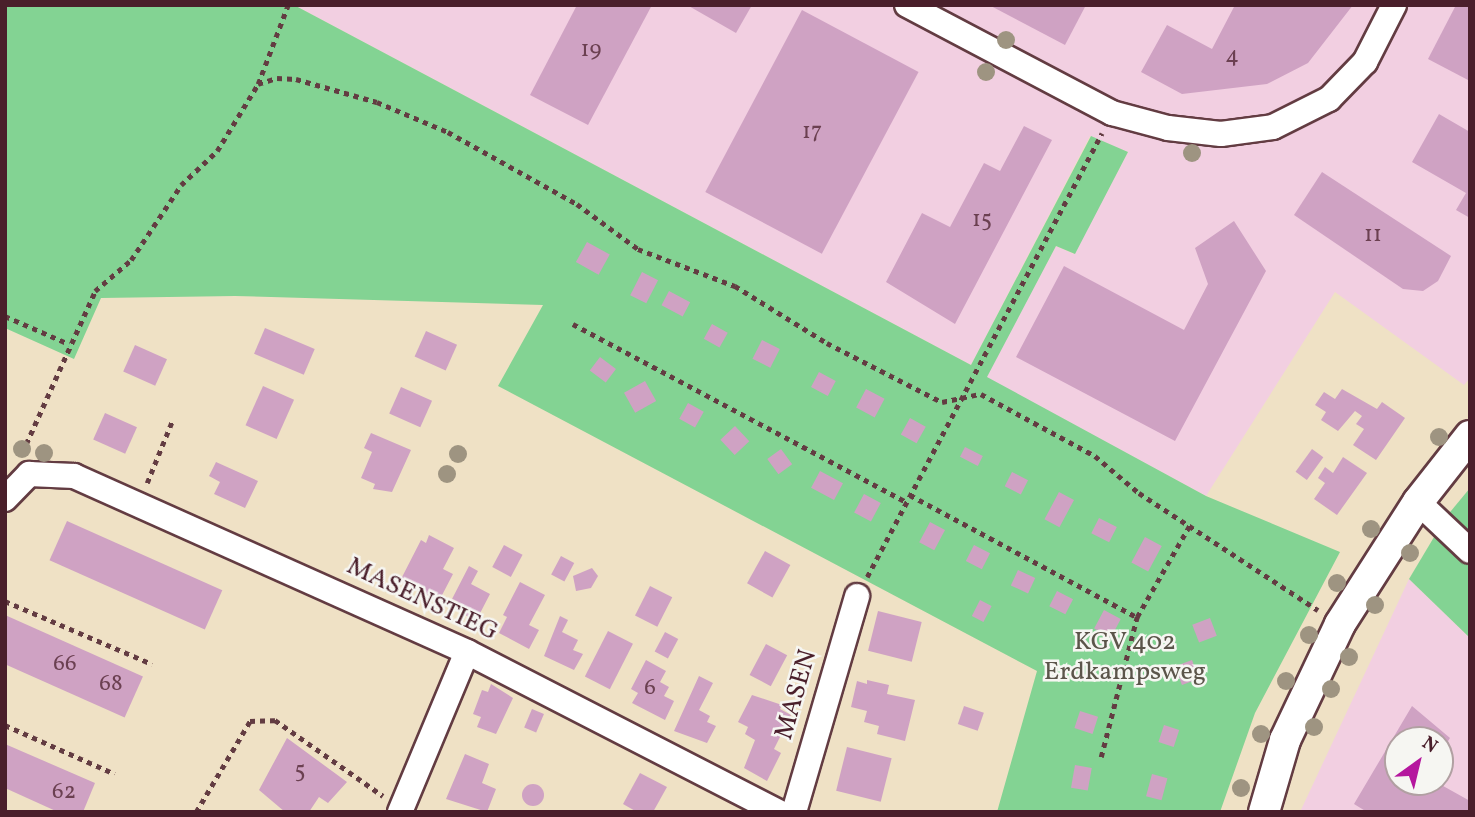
<!DOCTYPE html>
<html>
<head>
<meta charset="utf-8">
<style>
	body { margin:0 }
	#map { position:relative; width:1475px; height:817px; overflow:hidden; background:#efe1c5; font-family:Vollkorn,serif }
	div>[style] { position:absolute }
	.built>* { inset:0; background:#f2cfe1 }
	.green>* { inset:0; background:#83d393 }
	.building>* { inset:0; background:#cfa2c3; transform-origin:0 0 }
	.round { border-radius:50% }
	.path>* { height:4.5px; margin-top:-2.25px; transform-origin:0; background:repeating-linear-gradient(90deg,#633c42 0 5px,transparent 0 10px) }
	.roads { filter:drop-shadow(2px 0 #633c42) drop-shadow(-2px 0 #633c42) drop-shadow(0 2px #633c42) drop-shadow(0 -2px #633c42) }
	.minor>* { height:24px; margin:-12px; padding:0 12px; transform-origin:12px; border-radius:12px; background:#fff }
	.major>* { height:30px; margin:-15px; padding:0 15px; transform-origin:15px; border-radius:15px; background:#fff }
	.trees>* { width:18px; height:18px; margin:-9px; border-radius:50%; background:#9e9481 }
	span { translate:-50% -50%; white-space:nowrap; text-align:center; line-height:1.15; -webkit-text-stroke:5px #f6f6f2; paint-order:stroke }
	.number-label { font-size:23px; color:#6b4051 }
	.number-label span { -webkit-text-stroke-width:0 }
	.street-label { font-size:26px; color:#4a1f2b }
	.park-label { font-size:26px; color:#5b554a }
	.frame { position:absolute; inset:0; border:7px solid #4a1f2b; pointer-events:none }
	.north { position:absolute; left:1384px; top:726px; width:70px; height:70px; box-sizing:border-box; background:#f6f6f2; border:2px solid #b1a0a2; border-radius:50%; rotate:34deg; font-size:19px; font-weight:700; line-height:28px; text-align:center; color:#4a1f2b }
	.north::after { content:''; display:block; margin:auto; width:24px; height:32px; background:#b5179e; clip-path:polygon(50% 0,100% 100%,50% 72%,0 100%) }
</style>
</head>
<body>
<div id="map">
	<div class="built">
		<i style="clip-path:polygon(294px 5px,1470px 5px,1470px 378px,1464px 385px,1335px 292px,1206px 496px,986px 377px,1056px 246px,1074px 254px,1128px 152px,1090px 136px,971px 365px)"></i>
		<i style="clip-path:polygon(evenodd,1409px 579px,1470px 638px,1470px 812px,1300px 812px,1409px 579px,1398px 740px,1440px 740px,1440px 782px,1398px 782px,1398px 740px)"></i>
	</div>
	<div class="green">
		<i style="clip-path:polygon(5px 5px,294px 5px,971px 365px,1091px 136px,1128px 152px,1075px 254px,1056px 246px,987px 377px,1206px 496px,1340px 552px,1255px 713px,1220px 812px,997px 812px,1037px 671px,498px 386px,543px 305px,235px 296px,101px 298px,74px 359px,5px 328px)"></i>
		<i style="clip-path:polygon(1470px 488px,1470px 638px,1409px 579px,1446px 517px)"></i>
	</div>
	<div class="building">
		<i style="clip-path:polygon(577px 5px,652px 5px,588px 125px,530px 95px)"></i>
		<i style="clip-path:polygon(687px 5px,752px 5px,736px 33px)"></i>
		<i style="clip-path:polygon(989px 5px,1086px 5px,1065px 45px)"></i>
		<i style="clip-path:polygon(1235px 5px,1353px 5px,1308px 63px,1267px 84px,1182px 94px,1141px 72px,1167px 25px,1212px 49px)"></i>
		<i style="clip-path:polygon(1456px 5px,1470px 5px,1468px 80px,1428px 59px)"></i>
		<i style="left:802px;top:10px;width:132px;height:206px;rotate:28deg"></i>
		<i style="clip-path:polygon(1439px 114px,1470px 132px,1470px 218px,1456px 210px,1466px 193px,1412px 162px)"></i>
		<i style="clip-path:polygon(1024px 126px,1052px 140px,955px 324px,886px 282px,922px 213px,950px 227px,984px 163px,1000px 171px)"></i>
		<i style="clip-path:polygon(1322px 172px,1451px 256px,1438px 281px,1423px 291px,1403px 289px,1294px 215px)"></i>
		<i style="clip-path:polygon(1234px 221px,1266px 271px,1175px 441px,1016px 357px,1064px 266px,1184px 330px,1208px 284px,1195px 248px)"></i>
		<i style="left:587px;top:242px;width:26px;height:23px;rotate:29deg"></i>
		<i style="left:642px;top:272px;width:18px;height:26px;rotate:27deg"></i>
		<i style="left:669px;top:291px;width:24px;height:16px;rotate:28deg"></i>
		<i style="left:712px;top:324px;width:18px;height:17px;rotate:29deg"></i>
		<i style="left:265px;top:328px;width:54px;height:28px;rotate:23deg"></i>
		<i style="left:426px;top:331px;width:34px;height:28px;rotate:24deg"></i>
		<i style="left:762px;top:340px;width:20px;height:21px;rotate:27deg"></i>
		<i style="left:135px;top:345px;width:35px;height:29px;rotate:24deg"></i>
		<i style="left:600px;top:357px;width:20px;height:17px;rotate:37deg"></i>
		<i style="left:819px;top:372px;width:19px;height:17px;rotate:28deg"></i>
		<i style="left:645px;top:381px;width:23px;height:24px;rotate:61deg"></i>
		<i style="left:263px;top:386px;width:34px;height:43px;rotate:24deg"></i>
		<i style="left:401px;top:387px;width:34px;height:29px;rotate:24deg"></i>
		<i style="left:866px;top:389px;width:21px;height:21px;rotate:28deg"></i>
		<i style="clip-path:polygon(1342px 389px,1377px 409px,1382px 402px,1405px 418px,1376px 460px,1353px 445px,1364px 429px,1356px 424px,1362px 416px,1355px 411px,1338px 431px,1321px 420px,1326px 412px,1315px 405px,1324px 392px,1335px 399px)"></i>
		<i style="left:688px;top:403px;width:18px;height:18px;rotate:29deg"></i>
		<i style="left:105px;top:413px;width:35px;height:29px;rotate:24deg"></i>
		<i style="left:910px;top:418px;width:18px;height:19px;rotate:29deg"></i>
		<i style="left:735px;top:426px;width:21px;height:20px;rotate:47deg"></i>
		<i style="clip-path:polygon(371px 433px,411px 450px,392px 492px,373px 489px,375px 484px,361px 478px,372px 452px,364px 448px)"></i>
		<i style="left:965px;top:447px;width:20px;height:11px;rotate:27deg"></i>
		<i style="left:781px;top:449px;width:19px;height:17px;rotate:54deg"></i>
		<i style="left:1312px;top:449px;width:14px;height:28px;rotate:36deg"></i>
		<i style="clip-path:polygon(1343px 457px,1367px 473px,1337px 515px,1314px 499px,1325px 483px,1318px 478px,1325px 467px,1333px 473px)"></i>
		<i style="clip-path:polygon(216px 462px,258px 481px,245px 508px,214px 494px,220px 482px,209px 476px)"></i>
		<i style="left:820px;top:471px;width:26px;height:19px;rotate:28deg"></i>
		<i style="left:1012px;top:472px;width:18px;height:16px;rotate:27deg"></i>
		<i style="left:1059px;top:492px;width:17px;height:31px;rotate:28deg"></i>
		<i style="left:864px;top:494px;width:19px;height:21px;rotate:28deg"></i>
		<i style="left:1099px;top:518px;width:20px;height:17px;rotate:27deg"></i>
		<i style="left:67px;top:521px;width:170px;height:43px;rotate:24deg"></i>
		<i style="left:930px;top:522px;width:17px;height:23px;rotate:28deg"></i>
		<i style="clip-path:polygon(429px 535px,454px 548px,443px 569px,453px 574px,439px 601px,400px 581px,421px 540px,426px 543px)"></i>
		<i style="left:1145px;top:537px;width:19px;height:29px;rotate:28deg"></i>
		<i style="left:504px;top:545px;width:21px;height:25px;rotate:28deg"></i>
		<i style="left:974px;top:545px;width:18px;height:18px;rotate:27deg"></i>
		<i style="left:765px;top:551px;width:29px;height:37px;rotate:29deg"></i>
		<i style="left:561px;top:556px;width:15px;height:21px;rotate:28deg"></i>
		<i style="clip-path:polygon(469px 566px,478px 571px,471px 584px,490px 594px,476px 621px,454px 609px,458px 602px,452px 599px)"></i>
		<i style="clip-path:polygon(592px 568px,598px 576px,591px 588px,576px 591px,573px 576px)"></i>
		<i style="left:1018px;top:570px;width:19px;height:17px;rotate:25deg"></i>
		<i style="clip-path:polygon(520px 582px,545px 595px,529px 625px,539px 630px,529px 649px,499px 633px,507px 617px,503px 615px)"></i>
		<i style="left:650px;top:586px;width:25px;height:33px;rotate:27deg"></i>
		<i style="left:1057px;top:591px;width:18px;height:17px;rotate:27deg"></i>
		<i style="left:980px;top:600px;width:13px;height:18px;rotate:27deg"></i>
		<i style="left:1104px;top:610px;width:19px;height:21px;rotate:28deg"></i>
		<i style="left:878px;top:611px;width:45px;height:41px;rotate:14deg"></i>
		<i style="left:5px;top:615px;width:151px;height:45px;rotate:24deg"></i>
		<i style="clip-path:polygon(560px 616px,568px 620px,562px 632px,578px 640px,573px 650px,583px 654px,574px 670px,544px 656px)"></i>
		<i style="left:1210px;top:618px;width:19px;height:19px;rotate:69deg"></i>
		<i style="left:608px;top:631px;width:28px;height:51px;rotate:27deg"></i>
		<i style="left:665px;top:632px;width:15px;height:22px;rotate:28deg"></i>
		<i style="left:766px;top:644px;width:24px;height:35px;rotate:28deg"></i>
		<i style="clip-path:polygon(646px 660px,666px 671px,660px 682px,669px 687px,664px 696px,674px 701px,665px 720px,632px 703px,638px 693px,631px 689px)"></i>
		<i style="left:1192px;top:660px;width:20px;height:18px;rotate:70deg"></i>
		<i style="clip-path:polygon(699px 676px,713px 683px,699px 710px,710px 716px,707px 722px,716px 726px,707px 743px,674px 731px)"></i>
		<i style="clip-path:polygon(867px 680px,889px 685px,887px 694px,915px 700px,905px 741px,877px 734px,879px 726px,864px 722px,867px 711px,851px 707px,857px 681px,867px 684px)"></i>
		<i style="clip-path:polygon(491px 684px,513px 698px,496px 734px,477px 727px,481px 717px,473px 714px,482px 690px,488px 692px)"></i>
		<i style="clip-path:polygon(752px 695px,782px 705px,780px 709px,791px 715px,774px 749px,781px 753px,767px 781px,744px 768px,755px 740px,745px 734px,748px 727px,738px 722px)"></i>
		<i style="left:964px;top:706px;width:21px;height:19px;rotate:19deg"></i>
		<i style="clip-path:polygon(1412px 706px,1450px 738px,1440px 754px,1440px 740px,1398px 740px,1398px 782px,1436px 782px,1470px 801px,1470px 812px,1367px 812px,1354px 804px)"></i>
		<i style="left:532px;top:709px;width:13px;height:20px;rotate:23deg"></i>
		<i style="left:1080px;top:711px;width:19px;height:18px;rotate:18deg"></i>
		<i style="left:1164px;top:725px;width:16px;height:18px;rotate:18deg"></i>
		<i style="clip-path:polygon(287px 738px,347px 782px,328px 803px,319px 797px,309px 812px,285px 812px,259px 790px)"></i>
		<i style="clip-path:polygon(5px 744px,95px 783px,83px 812px,58px 812px,5px 788px)"></i>
		<i style="left:847px;top:747px;width:46px;height:45px;rotate:14deg"></i>
		<i style="clip-path:polygon(465px 754px,489px 764px,482px 783px,496px 789px,487px 812px,446px 799px)"></i>
		<i style="left:1075px;top:765px;width:17px;height:23px;rotate:10deg"></i>
		<i style="clip-path:polygon(640px 773px,667px 787px,653px 812px,637px 812px,623px 804px)"></i>
		<i style="left:1152px;top:774px;width:16px;height:23px;rotate:15deg"></i>
		<i class="round" style="left:522px;top:784px;width:22px;height:22px"></i>
	</div>
	<div class="path">
		<i style="left:258px;top:84px;width:20px;rotate:-18deg"></i>
		<i style="left:277px;top:78px;width:19px;rotate:3deg"></i>
		<i style="left:296px;top:79px;width:84px;rotate:15.9deg"></i>
		<i style="left:377px;top:102px;width:77px;rotate:22.9deg"></i>
		<i style="left:448px;top:132px;width:148px;rotate:29.2deg"></i>
		<i style="left:577px;top:204px;width:76px;rotate:36.4deg"></i>
		<i style="left:638px;top:249px;width:104px;rotate:20.9deg"></i>
		<i style="left:735px;top:286px;width:108px;rotate:31.8deg"></i>
		<i style="left:827px;top:343px;width:129px;rotate:27.2deg"></i>
		<i style="left:942px;top:402px;width:40px;rotate:-12deg"></i>
		<i style="left:981px;top:394px;width:130px;rotate:28.5deg"></i>
		<i style="left:1095px;top:456px;width:57px;rotate:40.1deg"></i>
		<i style="left:1139px;top:493px;width:214px;rotate:33.2deg"></i>
		<i style="left:5px;top:316px;width:70px;rotate:23.6deg"></i>
		<i style="left:573px;top:324px;width:378px;rotate:28.1deg"></i>
		<i style="left:22px;top:453px;width:178px;rotate:-65.7deg"></i>
		<i style="left:95px;top:291px;width:48px;rotate:-40.7deg"></i>
		<i style="left:131px;top:260px;width:90px;rotate:-56.3deg"></i>
		<i style="left:181px;top:185px;width:50px;rotate:-43.4deg"></i>
		<i style="left:217px;top:151px;width:79px;rotate:-58.5deg"></i>
		<i style="left:258px;top:84px;width:85px;rotate:-69.2deg"></i>
		<i style="left:147px;top:483px;width:69px;rotate:-67.9deg"></i>
		<i style="left:910px;top:495px;width:258px;rotate:28.3deg"></i>
		<i style="left:867px;top:577px;width:502px;rotate:-62.11deg"></i>
		<i style="left:5px;top:601px;width:160px;rotate:23.2deg"></i>
		<i style="left:5px;top:725px;width:120px;rotate:24deg"></i>
		<i style="left:1101px;top:757px;width:145px;rotate:-75.6deg"></i>
		<i style="left:1137px;top:617px;width:106px;rotate:-60.1deg"></i>
		<i style="left:196px;top:812px;width:106px;rotate:-59.3deg"></i>
		<i style="left:250px;top:721px;width:25px;rotate:-2deg"></i>
		<i style="left:275px;top:720px;width:132px;rotate:35.1deg"></i>
	</div>
	<div class="roads">
		<div class="minor">
			<i style="left:907px;top:5px;width:232px;rotate:27.8deg"></i>
			<i style="left:1112px;top:113px;width:58px;rotate:15deg"></i>
			<i style="left:1168px;top:128px;width:53px;rotate:6.5deg"></i>
			<i style="left:1221px;top:134px;width:52px;rotate:-7.7deg"></i>
			<i style="left:1273px;top:127px;width:63px;rotate:-26.6deg"></i>
			<i style="left:1329px;top:99px;width:52px;rotate:-45.8deg"></i>
			<i style="left:1365px;top:62px;width:64px;rotate:-63deg"></i>
			<i style="left:5px;top:499px;width:35px;rotate:-46deg"></i>
			<i style="left:29px;top:474px;width:45px;rotate:2.5deg"></i>
			<i style="left:74px;top:476px;width:431px;rotate:24.1deg"></i>
			<i style="left:467px;top:652px;width:350px;rotate:27.2deg"></i>
			<i style="left:1418px;top:502px;width:71px;rotate:43.3deg"></i>
			<i style="left:400px;top:812px;width:173px;rotate:-67.3deg"></i>
			<i style="left:794px;top:812px;width:225px;rotate:-73.7deg"></i>
		</div>
		<div class="major">
			<i style="left:1264px;top:812px;width:75px;rotate:-73.7deg"></i>
			<i style="left:1285px;top:740px;width:128px;rotate:-64.6deg"></i>
			<i style="left:1340px;top:624px;width:145px;rotate:-57.4deg"></i>
			<i style="left:1418px;top:502px;width:84px;rotate:-51.8deg"></i>
		</div>
	</div>
	<div class="trees">
		<i style="left:1006px;top:40px"></i>
		<i style="left:986px;top:72px"></i>
		<i style="left:1192px;top:153px"></i>
		<i style="left:1439px;top:437px"></i>
		<i style="left:22px;top:449px"></i>
		<i style="left:44px;top:453px"></i>
		<i style="left:458px;top:454px"></i>
		<i style="left:447px;top:474px"></i>
		<i style="left:1371px;top:529px"></i>
		<i style="left:1410px;top:553px"></i>
		<i style="left:1337px;top:583px"></i>
		<i style="left:1375px;top:605px"></i>
		<i style="left:1309px;top:635px"></i>
		<i style="left:1349px;top:657px"></i>
		<i style="left:1286px;top:681px"></i>
		<i style="left:1331px;top:689px"></i>
		<i style="left:1314px;top:727px"></i>
		<i style="left:1261px;top:734px"></i>
		<i style="left:1241px;top:788px"></i>
	</div>
	<div class="number-label">
		<span style="left:591px;top:50px">19</span>
		<span style="left:1232px;top:56px">4</span>
		<span style="left:812px;top:132px">17</span>
		<span style="left:982px;top:220px">15</span>
		<span style="left:1373px;top:235px">11</span>
		<span style="left:65px;top:664px">66</span>
		<span style="left:111px;top:684px">68</span>
		<span style="left:650px;top:688px">6</span>
		<span style="left:300px;top:771px">5</span>
		<span style="left:64px;top:792px">62</span>
	</div>
	<div class="street-label">
		<span style="left:422px;top:600px;rotate:25deg">MASENSTIEG</span>
		<span style="left:797px;top:695px;rotate:-74deg">MASEN</span>
	</div>
	<div class="park-label">
		<span style="left:1125px;top:658px">KGV 402<br>Erdkampsweg</span>
	</div>
	<div class="frame"></div>
	<div class="north">N</div>
</div>
</body>
</html>
